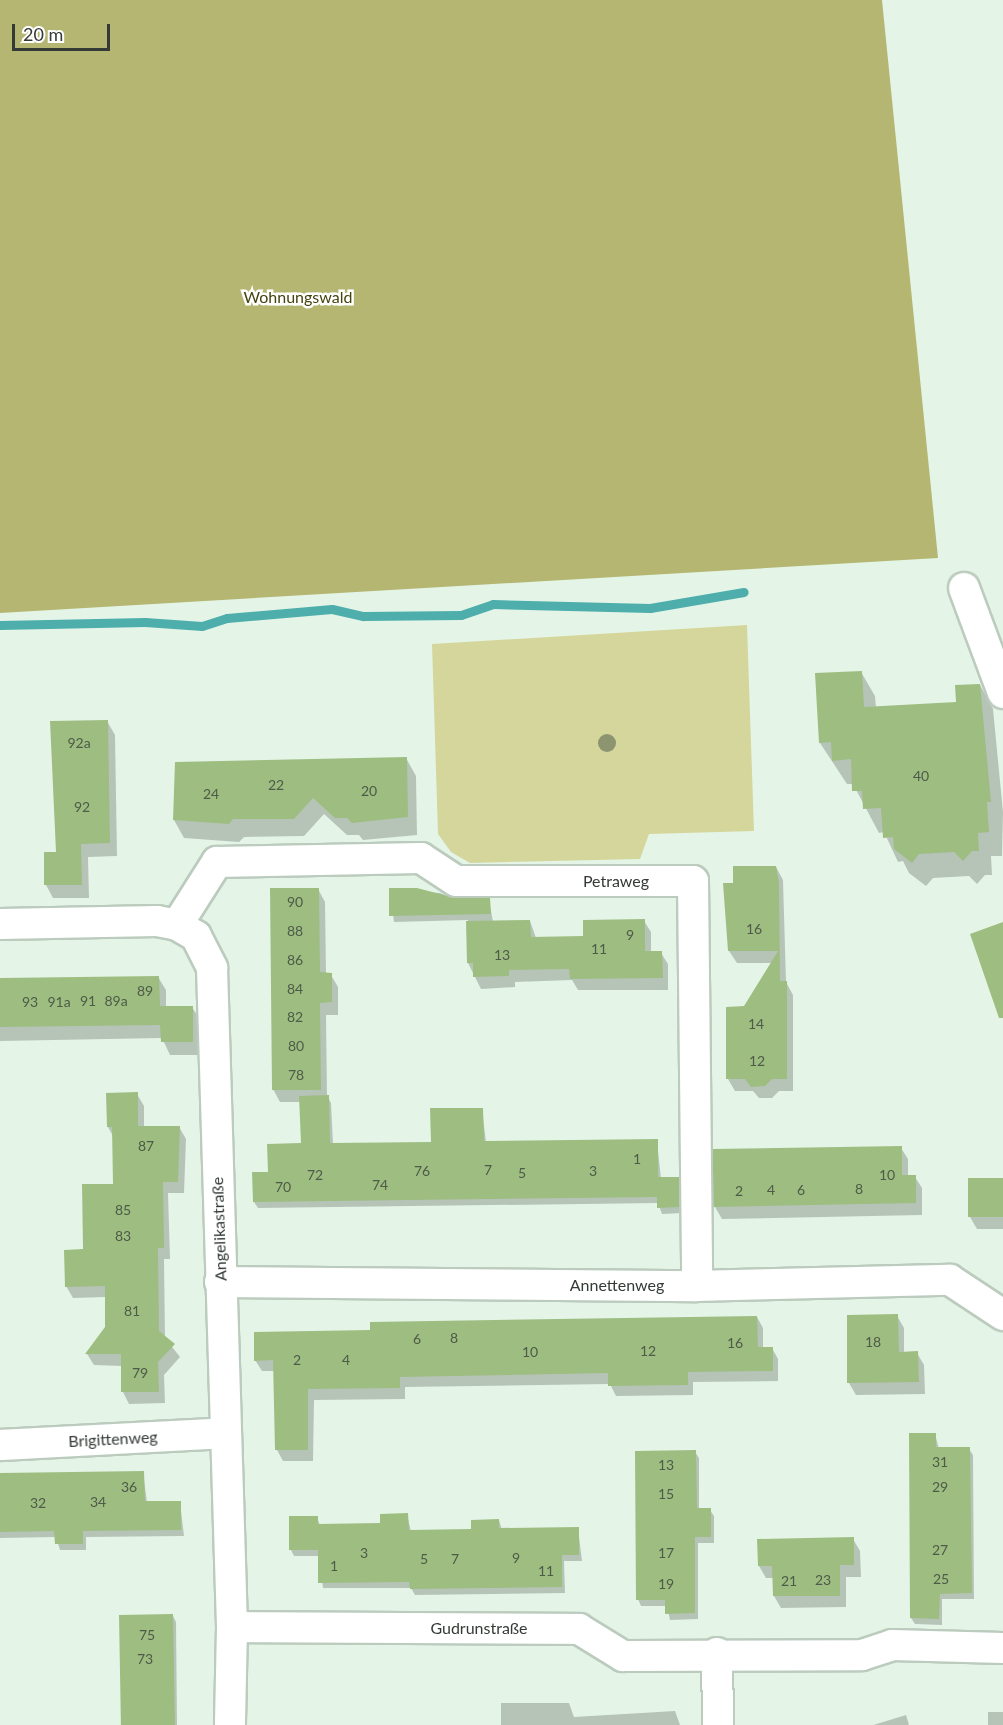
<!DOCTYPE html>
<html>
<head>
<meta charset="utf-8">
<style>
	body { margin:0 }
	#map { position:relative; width:1003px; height:1725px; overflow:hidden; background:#e4f5e7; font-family:Lato,sans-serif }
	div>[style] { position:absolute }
	.green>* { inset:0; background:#d5d69c }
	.forest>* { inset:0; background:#b5b672 }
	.shadow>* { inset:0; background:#0003; transform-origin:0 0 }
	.stream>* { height:9px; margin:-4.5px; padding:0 4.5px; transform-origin:4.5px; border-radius:4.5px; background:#4eaeac }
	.building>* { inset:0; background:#9ebd81; transform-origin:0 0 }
	.roads { filter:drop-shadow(2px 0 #bbcbbe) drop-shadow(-2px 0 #bbcbbe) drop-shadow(0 2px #bbcbbe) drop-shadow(0 -2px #bbcbbe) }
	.street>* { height:30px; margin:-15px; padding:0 15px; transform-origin:15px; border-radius:15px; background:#fff }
	.trees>* { width:18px; height:18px; margin:-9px; border-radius:50%; background:#8c9470 }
	span { translate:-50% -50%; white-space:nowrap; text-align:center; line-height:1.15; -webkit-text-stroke:5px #fff; paint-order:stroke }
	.number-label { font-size:14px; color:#4e5b48 }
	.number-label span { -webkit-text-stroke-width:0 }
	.park-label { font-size:16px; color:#44440f }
	.street-label { font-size:16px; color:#343a35 }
	.scale { position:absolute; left:12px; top:24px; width:98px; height:27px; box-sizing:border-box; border:3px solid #343a35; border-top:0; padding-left:8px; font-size:18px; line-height:21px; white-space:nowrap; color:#343a35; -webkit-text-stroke:4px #fff; paint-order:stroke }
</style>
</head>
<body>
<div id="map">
	<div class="green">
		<i style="clip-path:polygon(747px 625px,754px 831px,649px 834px,640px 859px,470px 863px,451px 852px,438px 834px,432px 644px)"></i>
	</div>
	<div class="forest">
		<i style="clip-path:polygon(0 0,882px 0,938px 558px,0 613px)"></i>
	</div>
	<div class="shadow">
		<i style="clip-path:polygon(861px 672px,875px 696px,876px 708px,957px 703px,980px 685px,993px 709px,1003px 812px,1002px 856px,991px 856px,992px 875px,985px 875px,977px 884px,969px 876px,933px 878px,926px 886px,909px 873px,903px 861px,898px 862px,884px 832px,879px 833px,853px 784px,847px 784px,820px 743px)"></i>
		<i style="clip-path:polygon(107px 721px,115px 735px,117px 856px,88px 857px,89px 898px,53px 898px,46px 885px,45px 854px,57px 854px)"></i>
		<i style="clip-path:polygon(406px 758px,416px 776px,417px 835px,363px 840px,359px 835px,347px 835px,324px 814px,304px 836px,244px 837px,239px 842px,184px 838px,174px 820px)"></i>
		<i style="clip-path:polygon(776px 867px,783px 880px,786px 982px,793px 995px,793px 1091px,779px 1091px,772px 1098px,759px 1098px,753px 1091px,735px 1091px,728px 1079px,744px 1008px,772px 963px,737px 963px,729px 951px,735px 884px)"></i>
		<i style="clip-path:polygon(318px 889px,325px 902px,326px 974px,331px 975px,338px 987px,338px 1015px,326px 1015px,327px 1096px,331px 1103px,333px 1144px,432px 1143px,482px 1109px,486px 1142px,657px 1141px,661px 1179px,678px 1179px,681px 1185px,682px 1213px,662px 1214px,658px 1203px,258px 1208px,254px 1202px,269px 1174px,302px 1145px,301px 1102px,280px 1102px,273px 1089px)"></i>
		<i style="clip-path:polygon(390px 890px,440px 893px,456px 900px,489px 900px,493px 922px,530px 921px,536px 938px,585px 937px,644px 921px,651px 932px,651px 953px,661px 953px,668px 964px,668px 990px,578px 990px,572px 980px,515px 982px,515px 987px,481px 989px,468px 963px,468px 920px,394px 922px)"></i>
		<i style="clip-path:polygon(158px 977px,166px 990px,166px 1008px,192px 1007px,200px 1020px,200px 1055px,170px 1055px,162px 1038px,0 1041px,0 980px)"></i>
		<i style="clip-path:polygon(137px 1094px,144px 1106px,144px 1127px,179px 1127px,186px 1139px,184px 1193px,168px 1193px,170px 1259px,164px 1259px,165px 1338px,180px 1357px,164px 1375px,165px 1403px,129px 1404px,123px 1392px,122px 1366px,94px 1365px,87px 1354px,107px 1328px,106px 1297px,73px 1298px,66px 1286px,114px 1185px,113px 1136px,108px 1127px)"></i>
		<i style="clip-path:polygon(901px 1148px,908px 1159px,908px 1177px,915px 1177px,922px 1188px,922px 1215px,722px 1219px,715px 1207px)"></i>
		<i style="clip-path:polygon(1003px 1179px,1003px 1229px,977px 1229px,970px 1217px)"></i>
		<i style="clip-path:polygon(897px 1316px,904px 1328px,904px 1353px,917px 1353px,924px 1365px,925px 1394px,856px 1395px,849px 1383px)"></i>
		<i style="clip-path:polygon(757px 1317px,763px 1328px,763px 1348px,772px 1348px,778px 1359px,778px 1381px,693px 1382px,693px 1395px,616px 1396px,610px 1384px,405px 1387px,405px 1399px,314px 1400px,313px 1461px,283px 1461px,277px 1450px,275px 1371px,262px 1371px,255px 1360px,372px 1332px)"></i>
		<i style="clip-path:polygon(935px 1434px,939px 1449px,969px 1449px,973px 1455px,974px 1599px,942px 1599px,942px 1625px,915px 1624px,911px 1618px)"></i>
		<i style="clip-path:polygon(695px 1452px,699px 1458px,699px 1510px,710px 1510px,714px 1516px,714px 1543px,698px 1543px,698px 1619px,670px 1620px,667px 1606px,641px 1606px,638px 1599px)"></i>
		<i style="clip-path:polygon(143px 1473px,147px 1502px,180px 1502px,184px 1536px,86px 1537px,86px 1550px,60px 1550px,56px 1537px,0 1538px,0 1475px)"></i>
		<i style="clip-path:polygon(407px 1515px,411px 1531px,472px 1530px,499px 1520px,502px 1530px,578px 1528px,582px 1561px,564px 1561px,565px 1593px,415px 1595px,411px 1588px,323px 1588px,319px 1556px,294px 1556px,291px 1550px,291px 1518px,317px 1518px,320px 1525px,381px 1525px)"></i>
		<i style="clip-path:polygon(853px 1539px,860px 1551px,861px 1577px,846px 1577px,846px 1607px,781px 1608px,774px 1596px,774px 1578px,766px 1578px,759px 1566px)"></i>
		<i style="clip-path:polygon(173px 1616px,176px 1622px,177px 1725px,121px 1725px)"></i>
		<i style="clip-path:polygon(501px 1703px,569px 1703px,574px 1717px,675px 1711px,680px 1725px,501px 1725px)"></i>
		<i style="left:988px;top:1712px;width:15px;height:13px"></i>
		<i style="left:906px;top:1715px;width:10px;height:153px;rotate:73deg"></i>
	</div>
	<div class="stream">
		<i style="left:0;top:625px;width:145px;rotate:-1.2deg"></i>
		<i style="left:145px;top:622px;width:57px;rotate:4deg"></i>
		<i style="left:202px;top:626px;width:26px;rotate:-18deg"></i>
		<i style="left:227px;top:618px;width:105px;rotate:-4.9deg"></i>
		<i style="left:332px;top:609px;width:32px;rotate:13deg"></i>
		<i style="left:363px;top:616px;width:98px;rotate:-0.6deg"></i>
		<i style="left:461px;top:615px;width:34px;rotate:-19deg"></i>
		<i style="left:493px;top:604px;width:157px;rotate:1.5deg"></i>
		<i style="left:650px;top:608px;width:95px;rotate:-9.7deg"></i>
	</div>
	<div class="building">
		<i style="clip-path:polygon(862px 671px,864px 707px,956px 702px,955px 685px,980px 684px,991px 802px,987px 802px,989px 832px,978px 833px,979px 851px,972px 851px,963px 861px,954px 852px,919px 854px,912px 863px,894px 849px,893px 837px,883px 838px,881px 808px,863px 809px,862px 791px,852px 791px,851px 759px,832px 761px,831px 742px,819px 743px,815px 673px)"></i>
		<i style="clip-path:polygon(108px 720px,110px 843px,81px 844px,82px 885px,44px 885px,44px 852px,56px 852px,50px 721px)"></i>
		<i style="clip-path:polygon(407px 757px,408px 817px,352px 823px,347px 818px,335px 818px,313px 798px,294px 819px,233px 819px,229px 824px,173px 820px,175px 762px)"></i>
		<i style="clip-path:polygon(733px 866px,776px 866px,779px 883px,780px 981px,787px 981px,787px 1079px,772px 1079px,765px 1086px,751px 1087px,745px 1079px,726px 1079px,726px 1007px,744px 1006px,778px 951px,728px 951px,723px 883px,733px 883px)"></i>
		<i style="clip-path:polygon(270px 888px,319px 888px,320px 972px,332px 973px,332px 1002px,320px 1003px,321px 1090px,272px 1090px)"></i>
		<i style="clip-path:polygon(389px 888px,417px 888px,455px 898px,490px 898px,491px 914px,389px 916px)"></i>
		<i style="clip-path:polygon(645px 919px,645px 951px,662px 951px,663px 978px,570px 979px,569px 969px,509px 970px,509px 976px,473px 977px,473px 963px,467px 963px,466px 921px,530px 920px,531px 937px,583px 936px,583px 920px)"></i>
		<i style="clip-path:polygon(1003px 922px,1003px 1018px,999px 1018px,970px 934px)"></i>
		<i style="clip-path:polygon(159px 976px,160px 1006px,193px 1006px,193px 1042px,161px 1042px,160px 1025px,0 1027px,0 978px)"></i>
		<i style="clip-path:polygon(138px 1092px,138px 1126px,180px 1126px,178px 1182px,163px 1182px,164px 1248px,158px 1248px,159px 1331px,175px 1344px,158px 1362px,159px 1392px,121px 1392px,121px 1354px,85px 1354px,105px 1327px,105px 1286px,65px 1287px,64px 1250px,83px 1249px,82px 1184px,113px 1184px,112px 1127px,107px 1127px,106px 1093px)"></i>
		<i style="clip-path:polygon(329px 1095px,330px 1143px,431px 1142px,430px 1108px,483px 1108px,484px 1141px,658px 1139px,658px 1177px,679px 1177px,679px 1207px,657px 1208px,657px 1197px,253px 1202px,252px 1172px,268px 1172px,267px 1144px,301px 1143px,299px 1096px)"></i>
		<i style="clip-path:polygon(902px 1146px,902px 1175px,916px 1175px,916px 1203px,713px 1207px,713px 1149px)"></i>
		<i style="left:968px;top:1178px;width:35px;height:39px"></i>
		<i style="clip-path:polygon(898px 1314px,899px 1352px,918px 1351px,919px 1382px,847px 1383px,847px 1315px)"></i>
		<i style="clip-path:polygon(757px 1316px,758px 1347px,773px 1347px,773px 1371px,688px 1372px,688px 1385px,608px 1386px,608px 1373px,400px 1377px,400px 1388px,308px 1389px,308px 1450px,275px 1450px,273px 1360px,254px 1361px,254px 1332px,370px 1330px,370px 1322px)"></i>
		<i style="clip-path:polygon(909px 1433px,936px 1433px,936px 1447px,970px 1447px,972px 1593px,940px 1594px,939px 1619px,910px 1618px)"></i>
		<i style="clip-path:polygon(696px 1450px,697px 1508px,711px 1508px,711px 1537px,695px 1537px,695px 1613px,665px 1614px,665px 1600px,636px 1600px,635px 1451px)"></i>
		<i style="clip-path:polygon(144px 1471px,145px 1501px,181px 1501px,181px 1530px,83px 1531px,83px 1544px,55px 1544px,54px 1531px,0 1532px,0 1473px)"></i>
		<i style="clip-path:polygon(408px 1513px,409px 1530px,471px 1529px,471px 1520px,499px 1519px,499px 1528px,579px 1527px,579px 1555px,562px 1555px,562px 1587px,410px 1589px,409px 1582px,318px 1583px,318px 1550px,289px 1550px,289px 1516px,318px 1516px,318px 1524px,380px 1523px,380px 1514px)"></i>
		<i style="clip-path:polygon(854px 1537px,854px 1565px,840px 1565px,840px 1596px,773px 1596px,772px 1566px,758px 1566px,757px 1539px)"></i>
		<i style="left:173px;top:1614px;width:111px;height:54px;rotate:89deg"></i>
	</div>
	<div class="roads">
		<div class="street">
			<i style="left:964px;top:588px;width:112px;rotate:69.6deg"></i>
			<i style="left:0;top:924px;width:157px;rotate:-1.1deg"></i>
			<i style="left:157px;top:921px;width:20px;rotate:11deg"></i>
			<i style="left:177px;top:925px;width:22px;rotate:30deg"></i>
			<i style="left:196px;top:936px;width:36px;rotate:63deg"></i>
			<i style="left:212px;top:968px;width:659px;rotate:88.26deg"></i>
			<i style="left:232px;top:1627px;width:98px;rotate:91.2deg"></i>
			<i style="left:177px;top:925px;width:75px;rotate:-57.6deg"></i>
			<i style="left:217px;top:862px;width:204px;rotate:-1.1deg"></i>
			<i style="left:421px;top:858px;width:42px;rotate:33.3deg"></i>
			<i style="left:456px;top:881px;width:237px"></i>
			<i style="left:693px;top:881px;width:405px;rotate:89.4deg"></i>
			<i style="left:220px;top:1282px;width:477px;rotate:0.5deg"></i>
			<i style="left:697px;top:1286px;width:253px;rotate:-1.4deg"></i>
			<i style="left:950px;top:1280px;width:64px;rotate:33.4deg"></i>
			<i style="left:0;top:1445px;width:226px;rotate:-3deg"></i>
			<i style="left:232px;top:1627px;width:347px;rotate:0.3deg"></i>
			<i style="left:579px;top:1629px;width:52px;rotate:31.5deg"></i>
			<i style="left:623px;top:1656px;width:239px;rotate:-0.2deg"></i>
			<i style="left:862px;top:1655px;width:32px;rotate:-18deg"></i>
			<i style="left:892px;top:1645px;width:111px;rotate:1.5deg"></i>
			<i style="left:717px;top:1653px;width:72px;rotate:89.2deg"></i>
		</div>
	</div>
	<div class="trees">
		<i style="left:607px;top:743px"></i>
	</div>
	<div class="number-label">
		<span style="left:79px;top:743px">92a</span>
		<span style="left:921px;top:776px">40</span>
		<span style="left:276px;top:785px">22</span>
		<span style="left:369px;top:791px">20</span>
		<span style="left:211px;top:794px">24</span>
		<span style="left:82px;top:807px">92</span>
		<span style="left:295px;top:902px">90</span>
		<span style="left:754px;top:929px">16</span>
		<span style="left:295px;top:931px">88</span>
		<span style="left:630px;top:935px">9</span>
		<span style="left:599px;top:949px">11</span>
		<span style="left:502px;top:955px">13</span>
		<span style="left:295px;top:960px">86</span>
		<span style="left:295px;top:989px">84</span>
		<span style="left:145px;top:991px">89</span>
		<span style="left:88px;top:1001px">91</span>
		<span style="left:116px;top:1001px">89a</span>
		<span style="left:30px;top:1002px">93</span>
		<span style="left:59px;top:1002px">91a</span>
		<span style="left:295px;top:1017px">82</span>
		<span style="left:756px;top:1024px">14</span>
		<span style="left:296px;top:1046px">80</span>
		<span style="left:757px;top:1061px">12</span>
		<span style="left:296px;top:1075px">78</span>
		<span style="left:146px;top:1146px">87</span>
		<span style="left:637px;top:1159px">1</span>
		<span style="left:488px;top:1170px">7</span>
		<span style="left:422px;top:1171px">76</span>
		<span style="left:593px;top:1171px">3</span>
		<span style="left:522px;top:1173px">5</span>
		<span style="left:315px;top:1175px">72</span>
		<span style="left:887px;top:1175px">10</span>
		<span style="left:380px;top:1185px">74</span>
		<span style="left:283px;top:1187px">70</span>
		<span style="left:859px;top:1189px">8</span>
		<span style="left:771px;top:1190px">4</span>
		<span style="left:801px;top:1190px">6</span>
		<span style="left:739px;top:1191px">2</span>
		<span style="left:123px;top:1210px">85</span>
		<span style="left:123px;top:1236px">83</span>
		<span style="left:132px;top:1311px">81</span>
		<span style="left:454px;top:1338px">8</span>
		<span style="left:417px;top:1339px">6</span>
		<span style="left:873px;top:1342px">18</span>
		<span style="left:735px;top:1343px">16</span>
		<span style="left:648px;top:1351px">12</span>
		<span style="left:530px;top:1352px">10</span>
		<span style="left:297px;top:1360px">2</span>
		<span style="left:346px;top:1360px">4</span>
		<span style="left:140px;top:1373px">79</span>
		<span style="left:940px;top:1462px">31</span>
		<span style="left:666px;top:1465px">13</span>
		<span style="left:129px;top:1487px">36</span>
		<span style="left:940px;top:1487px">29</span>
		<span style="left:666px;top:1494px">15</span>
		<span style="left:98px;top:1502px">34</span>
		<span style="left:38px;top:1503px">32</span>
		<span style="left:940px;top:1550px">27</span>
		<span style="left:364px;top:1553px">3</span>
		<span style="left:666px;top:1553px">17</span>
		<span style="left:516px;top:1558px">9</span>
		<span style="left:424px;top:1559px">5</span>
		<span style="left:455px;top:1559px">7</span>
		<span style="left:334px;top:1566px">1</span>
		<span style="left:546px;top:1571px">11</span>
		<span style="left:941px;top:1579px">25</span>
		<span style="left:823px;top:1580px">23</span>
		<span style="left:789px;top:1581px">21</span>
		<span style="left:666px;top:1584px">19</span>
		<span style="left:147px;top:1635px">75</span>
		<span style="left:145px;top:1659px">73</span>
	</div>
	<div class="park-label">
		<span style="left:298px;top:297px">Wohnungswald</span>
	</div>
	<div class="street-label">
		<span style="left:616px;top:881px">Petraweg</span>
		<span style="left:219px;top:1229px;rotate:-92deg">Angelikastraße</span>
		<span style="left:617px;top:1285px">Annettenweg</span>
		<span style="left:113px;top:1439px;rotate:-3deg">Brigittenweg</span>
		<span style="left:479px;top:1628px">Gudrunstraße</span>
	</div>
	<div class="scale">20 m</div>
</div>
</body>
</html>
